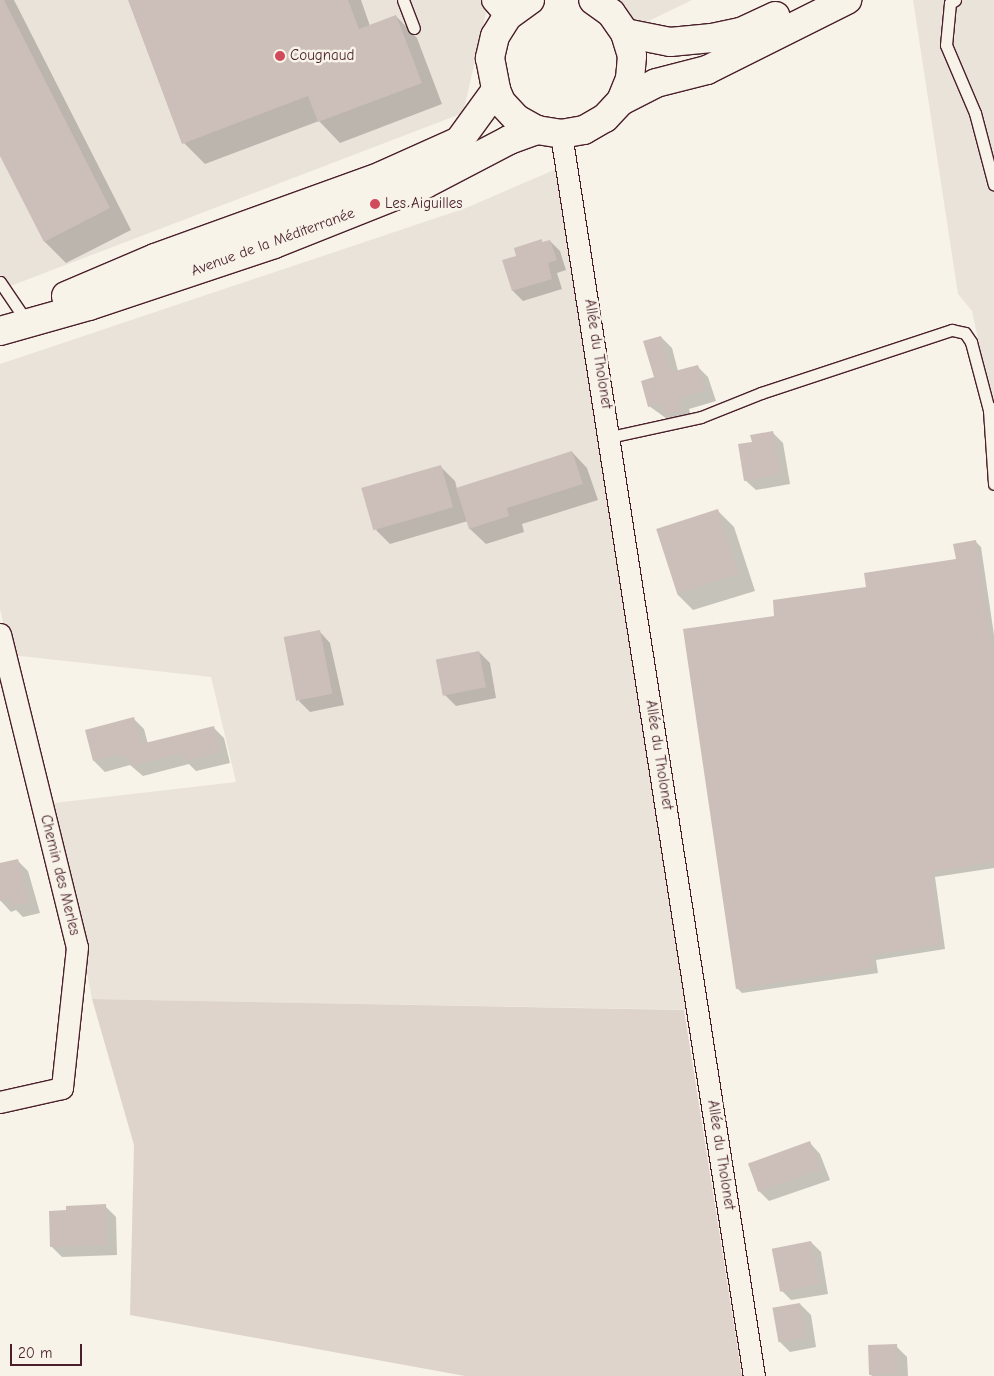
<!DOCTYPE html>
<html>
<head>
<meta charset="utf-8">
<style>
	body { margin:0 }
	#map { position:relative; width:994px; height:1376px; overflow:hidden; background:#f7f3e8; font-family:"Comic Neue",sans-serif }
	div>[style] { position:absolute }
	.built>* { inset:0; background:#eae3da }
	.green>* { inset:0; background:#ded4cc }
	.shadow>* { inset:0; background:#0003 }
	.building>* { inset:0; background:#ccbfb9; transform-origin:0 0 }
	.roads { filter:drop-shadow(1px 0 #4a1f2b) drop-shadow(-1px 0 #4a1f2b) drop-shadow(0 1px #4a1f2b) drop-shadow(0 -1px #4a1f2b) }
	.lane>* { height:11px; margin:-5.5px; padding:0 5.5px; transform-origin:5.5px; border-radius:5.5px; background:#f7f3e8 }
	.street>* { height:21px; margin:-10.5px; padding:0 10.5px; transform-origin:10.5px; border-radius:10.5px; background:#f7f3e8 }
	.secondary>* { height:28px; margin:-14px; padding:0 14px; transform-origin:14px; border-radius:14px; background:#f7f3e8 }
	.dots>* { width:14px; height:14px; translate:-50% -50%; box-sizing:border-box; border:2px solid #f7f3e8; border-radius:50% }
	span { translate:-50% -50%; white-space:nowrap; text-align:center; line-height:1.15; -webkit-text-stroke:5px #f7f3e8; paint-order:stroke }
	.poi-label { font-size:15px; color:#4a1f2b }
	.left { translate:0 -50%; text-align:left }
	.street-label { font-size:15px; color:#4a1f2b }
	.scale { position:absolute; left:10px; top:1344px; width:72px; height:22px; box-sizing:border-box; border:2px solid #4a1f2b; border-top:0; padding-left:6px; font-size:15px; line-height:18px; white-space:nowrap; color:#4a1f2b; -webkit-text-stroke:4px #f7f3e8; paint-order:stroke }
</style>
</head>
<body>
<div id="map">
	<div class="built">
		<i style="clip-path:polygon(0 0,489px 0,463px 113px,0 290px)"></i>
		<i style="clip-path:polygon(601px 0,692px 0,634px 28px)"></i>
		<i style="clip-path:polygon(913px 0,994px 0,994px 398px,991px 399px,972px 311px,958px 294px)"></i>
		<i style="clip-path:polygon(561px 167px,698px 1010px,92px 999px,54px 803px,236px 782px,211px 677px,11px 655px,0 609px,0 364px,466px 208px)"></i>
	</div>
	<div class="green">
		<i style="clip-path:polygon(92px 999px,684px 1010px,742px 1376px,465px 1376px,130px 1315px,134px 1145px)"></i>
	</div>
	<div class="shadow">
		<i style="clip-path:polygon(0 0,14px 0,131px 230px,66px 263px,45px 242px,0 153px)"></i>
		<i style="clip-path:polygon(129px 0,361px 0,370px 26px,396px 16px,417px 38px,442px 104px,340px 143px,319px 121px,205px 164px,184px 143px)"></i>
		<i style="clip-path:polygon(550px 241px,560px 251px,566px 270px,557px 273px,562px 289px,523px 301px,513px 291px,518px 257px)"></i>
		<i style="clip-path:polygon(661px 337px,672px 348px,678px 371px,697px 366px,708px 377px,716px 401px,689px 409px,692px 422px,677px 426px,649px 406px)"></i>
		<i style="clip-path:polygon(772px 432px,783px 443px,790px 484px,756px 490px,745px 480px,753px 443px)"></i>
		<i style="clip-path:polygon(572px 452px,587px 468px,598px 500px,522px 524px,524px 532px,486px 544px,470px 529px,468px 521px,390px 544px,376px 530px,441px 467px,455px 481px,457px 489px)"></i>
		<i style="clip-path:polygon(718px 511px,734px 527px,755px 591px,693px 610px,677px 594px)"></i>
		<i style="clip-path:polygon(976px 542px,981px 547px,994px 635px,994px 868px,935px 877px,945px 949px,876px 960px,878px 973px,742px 993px,737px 988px,776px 617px,957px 560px)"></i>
		<i style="clip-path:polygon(320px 632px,330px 643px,344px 705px,310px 712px,299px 701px)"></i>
		<i style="clip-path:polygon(479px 652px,490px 663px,496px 698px,456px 706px,445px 695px)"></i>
		<i style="clip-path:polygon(133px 718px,144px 729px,148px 744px,213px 727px,224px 738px,230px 763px,196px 771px,189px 764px,143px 776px,130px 765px,105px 772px,94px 761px,87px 731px)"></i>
		<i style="clip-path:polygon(17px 860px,28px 871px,40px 913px,23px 917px,16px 910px,11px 912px,0 900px,0 865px)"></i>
		<i style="clip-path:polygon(810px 1143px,820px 1154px,830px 1180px,769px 1201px,758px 1190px)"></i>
		<i style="clip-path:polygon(105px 1206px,116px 1217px,117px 1255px,62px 1257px,51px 1246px)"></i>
		<i style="clip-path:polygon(811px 1242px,821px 1252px,828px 1294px,791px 1300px,781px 1290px)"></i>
		<i style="clip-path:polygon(800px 1304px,811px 1315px,816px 1347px,790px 1352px,779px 1341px)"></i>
		<i style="clip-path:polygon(896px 1346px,907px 1357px,908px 1376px,872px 1376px,870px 1374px)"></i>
	</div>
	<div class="building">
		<i style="clip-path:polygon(0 0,4px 0,110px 208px,44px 242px,0 156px)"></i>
		<i style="clip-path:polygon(128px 0,348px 0,359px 29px,396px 15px,422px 83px,318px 122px,308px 96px,182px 144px)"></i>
		<i style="clip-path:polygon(542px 239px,542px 242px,550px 240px,557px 260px,548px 263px,552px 279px,512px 291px,502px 260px,516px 256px,514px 248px)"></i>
		<i style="clip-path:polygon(661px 336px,671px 372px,698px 365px,706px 390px,679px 398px,682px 411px,665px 416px,661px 403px,648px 407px,641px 381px,654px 377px,643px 341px)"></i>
		<i style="clip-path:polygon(773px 431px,781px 474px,744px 481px,738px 444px,752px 442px,750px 435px)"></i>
		<i style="clip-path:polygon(572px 451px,583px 484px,507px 508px,509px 516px,469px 529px,456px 488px)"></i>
		<i style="left:441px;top:465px;width:44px;height:83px;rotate:74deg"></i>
		<i style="left:718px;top:509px;width:68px;height:65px;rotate:72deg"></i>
		<i style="clip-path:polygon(976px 540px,994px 660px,994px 862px,931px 872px,941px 944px,871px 955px,873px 968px,736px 989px,683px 629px,774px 616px,773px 600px,866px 587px,864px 573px,956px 559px,953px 544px)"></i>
		<i style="left:320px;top:630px;width:65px;height:37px;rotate:79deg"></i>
		<i style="left:479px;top:651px;width:37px;height:44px;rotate:79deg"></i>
		<i style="clip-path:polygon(134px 717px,141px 744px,214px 726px,220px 752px,184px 761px,182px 753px,131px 766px,129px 756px,122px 758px,120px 754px,93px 761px,85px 730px)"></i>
		<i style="clip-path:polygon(18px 859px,30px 902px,11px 907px,9px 899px,0 901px,0 863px)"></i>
		<i style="left:810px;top:1141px;width:30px;height:66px;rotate:70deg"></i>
		<i style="clip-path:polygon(106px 1204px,107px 1245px,50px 1247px,49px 1211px,66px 1210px,66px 1206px)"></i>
		<i style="left:811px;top:1241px;width:44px;height:40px;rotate:79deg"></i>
		<i style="left:800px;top:1303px;width:35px;height:28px;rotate:80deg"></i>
		<i style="left:897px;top:1344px;width:30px;height:29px;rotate:88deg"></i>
	</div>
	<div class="roads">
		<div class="lane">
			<i style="left:403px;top:0;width:30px;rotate:69deg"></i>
			<i style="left:955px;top:0;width:6px;rotate:149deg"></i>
			<i style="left:950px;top:3px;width:42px;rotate:95.4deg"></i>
			<i style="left:946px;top:45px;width:74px;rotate:66.9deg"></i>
			<i style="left:975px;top:113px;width:74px;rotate:75.2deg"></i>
			<i style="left:0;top:282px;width:40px;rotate:56deg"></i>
			<i style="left:989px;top:410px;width:74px;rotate:86.1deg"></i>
			<i style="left:610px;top:437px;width:93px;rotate:-12.4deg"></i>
			<i style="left:701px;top:417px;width:65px;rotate:-21.8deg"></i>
			<i style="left:761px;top:393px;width:201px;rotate:-18.3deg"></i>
			<i style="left:952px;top:330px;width:13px;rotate:13deg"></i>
			<i style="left:965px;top:333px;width:11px;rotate:56deg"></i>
			<i style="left:971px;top:342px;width:70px;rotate:75.2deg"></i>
			<i style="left:989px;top:410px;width:5px;rotate:-22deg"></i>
		</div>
		<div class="street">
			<i style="left:492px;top:0;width:23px;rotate:49deg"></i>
			<i style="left:561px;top:134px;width:1257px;rotate:81.17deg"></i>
			<i style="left:0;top:634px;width:322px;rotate:76.2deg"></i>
			<i style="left:77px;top:947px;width:142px;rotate:96.1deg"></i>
			<i style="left:62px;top:1088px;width:64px;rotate:167.3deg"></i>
		</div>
		<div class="secondary">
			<i style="left:530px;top:0;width:29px;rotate:144deg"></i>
			<i style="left:507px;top:17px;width:22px;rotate:122deg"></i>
			<i style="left:495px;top:36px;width:23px;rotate:103deg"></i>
			<i style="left:490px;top:58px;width:33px;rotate:79deg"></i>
			<i style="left:496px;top:90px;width:13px;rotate:67deg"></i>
			<i style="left:501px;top:102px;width:23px;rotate:47deg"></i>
			<i style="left:517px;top:119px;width:23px;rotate:29deg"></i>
			<i style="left:537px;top:130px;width:24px;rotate:9deg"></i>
			<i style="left:561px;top:134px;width:23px;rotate:-10deg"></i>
			<i style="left:584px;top:130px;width:24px;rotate:-30deg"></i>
			<i style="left:605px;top:118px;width:23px;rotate:-47deg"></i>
			<i style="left:621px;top:101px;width:24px;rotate:-68deg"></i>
			<i style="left:630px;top:79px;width:23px;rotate:-85deg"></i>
			<i style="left:632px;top:56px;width:24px;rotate:-107deg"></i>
			<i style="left:625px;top:33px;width:24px;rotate:-125deg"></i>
			<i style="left:611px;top:13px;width:22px;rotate:-144deg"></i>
			<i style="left:625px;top:33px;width:46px;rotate:11.3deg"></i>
			<i style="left:670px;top:42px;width:42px;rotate:-5.4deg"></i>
			<i style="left:712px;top:38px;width:30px;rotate:-12deg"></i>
			<i style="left:741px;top:32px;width:38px;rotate:-25deg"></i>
			<i style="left:621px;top:101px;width:39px;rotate:-27deg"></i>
			<i style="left:656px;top:83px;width:53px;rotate:-14.3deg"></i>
			<i style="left:707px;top:70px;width:157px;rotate:-26.6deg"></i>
			<i style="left:66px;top:296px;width:97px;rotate:-23.1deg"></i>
			<i style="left:155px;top:258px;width:240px;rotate:-19.9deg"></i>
			<i style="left:381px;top:176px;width:85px;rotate:-24.2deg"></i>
			<i style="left:459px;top:141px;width:63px;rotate:-54deg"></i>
			<i style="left:0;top:331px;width:92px;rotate:-15.7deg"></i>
			<i style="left:89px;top:306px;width:195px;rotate:-18.5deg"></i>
			<i style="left:274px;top:244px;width:162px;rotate:-21.7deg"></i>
			<i style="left:425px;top:184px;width:95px;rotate:-27.6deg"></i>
			<i style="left:509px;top:140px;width:30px;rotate:-20deg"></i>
		</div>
	</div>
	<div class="dots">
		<i style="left:280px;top:56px;background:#d1495b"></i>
		<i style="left:375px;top:204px;background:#d1495b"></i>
	</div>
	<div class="poi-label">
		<span class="left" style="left:290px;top:56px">Cougnaud</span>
		<span class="left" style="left:385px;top:204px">Les Aiguilles</span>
	</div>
	<div class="street-label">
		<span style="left:273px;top:242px;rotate:-20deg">Avenue de la Méditerranée</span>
		<span style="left:598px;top:354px;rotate:81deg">Allée du Tholonet</span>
		<span style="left:659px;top:755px;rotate:81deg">Allée du Tholonet</span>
		<span style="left:60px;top:875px;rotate:76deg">Chemin des Merles</span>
		<span style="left:721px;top:1155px;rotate:81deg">Allée du Tholonet</span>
	</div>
	<div class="scale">20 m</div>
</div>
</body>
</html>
